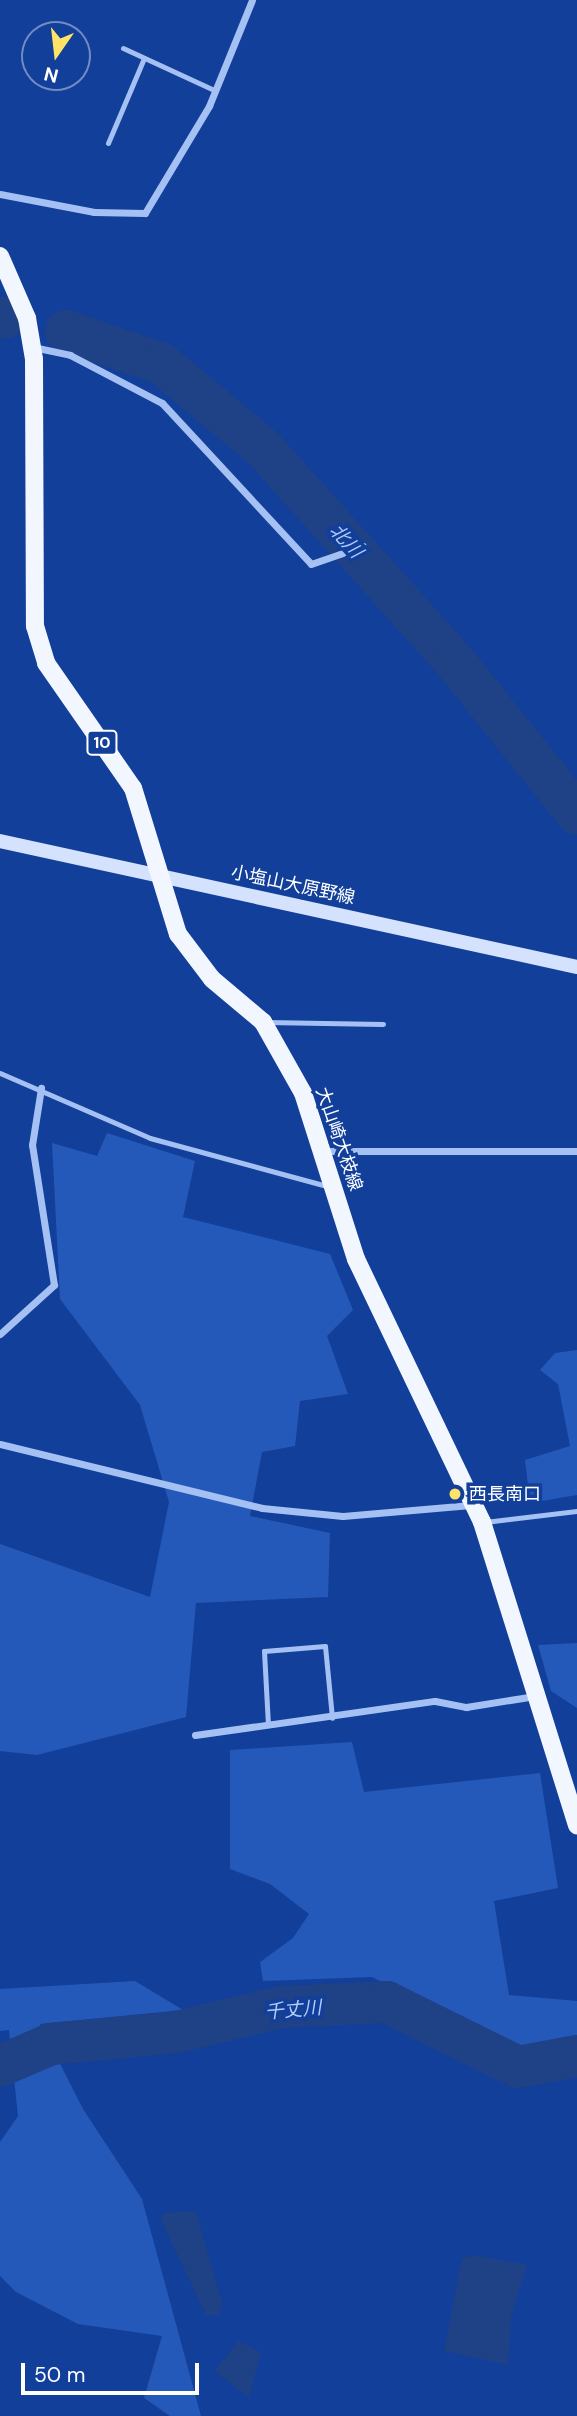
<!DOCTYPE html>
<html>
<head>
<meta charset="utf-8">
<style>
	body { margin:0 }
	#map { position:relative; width:577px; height:2416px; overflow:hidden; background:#123f9a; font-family:"DM Sans","Noto Sans JP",sans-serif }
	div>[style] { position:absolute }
	.green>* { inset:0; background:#2559b9 }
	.water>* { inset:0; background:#1f4186 }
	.river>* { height:42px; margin:-21px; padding:0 21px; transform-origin:21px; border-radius:21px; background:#1f4186 }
	.lane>* { height:5px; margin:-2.5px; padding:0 2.5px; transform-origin:2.5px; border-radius:2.5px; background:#a5c1f4 }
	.street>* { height:7px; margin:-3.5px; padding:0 3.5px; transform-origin:3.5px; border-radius:3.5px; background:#a5c1f4 }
	.secondary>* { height:14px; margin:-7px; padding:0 7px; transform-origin:7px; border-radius:7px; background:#d5e2fd }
	.primary>* { height:18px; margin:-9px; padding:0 9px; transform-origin:9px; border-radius:9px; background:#f2f6ff }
	.dots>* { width:19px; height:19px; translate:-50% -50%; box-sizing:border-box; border:4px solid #123f9a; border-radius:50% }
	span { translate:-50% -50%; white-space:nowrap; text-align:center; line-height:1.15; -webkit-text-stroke:7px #123f9a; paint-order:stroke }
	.shield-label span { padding:2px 5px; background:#123f9a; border:2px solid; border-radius:5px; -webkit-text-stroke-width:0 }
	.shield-label { font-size:16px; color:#fff; font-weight:700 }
	.street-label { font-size:18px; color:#fff }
	.poi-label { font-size:18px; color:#fff }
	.left { translate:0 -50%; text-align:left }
	.water-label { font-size:19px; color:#b2ccfa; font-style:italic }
	.north { position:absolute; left:21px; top:21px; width:70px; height:70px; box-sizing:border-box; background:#123f9a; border:2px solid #718cc2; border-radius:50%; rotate:194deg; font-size:19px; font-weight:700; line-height:28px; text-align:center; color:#fff }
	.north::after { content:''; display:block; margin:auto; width:24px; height:32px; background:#ffe368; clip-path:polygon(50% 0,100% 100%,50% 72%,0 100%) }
	.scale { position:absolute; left:21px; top:2363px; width:178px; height:32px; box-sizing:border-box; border:4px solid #fff; border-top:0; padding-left:9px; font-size:21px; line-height:24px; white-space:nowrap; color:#fff; -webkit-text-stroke:5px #123f9a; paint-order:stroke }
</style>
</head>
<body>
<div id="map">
	<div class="green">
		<i style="clip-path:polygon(107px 1133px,195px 1161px,183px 1217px,330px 1254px,353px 1310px,327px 1336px,348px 1394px,300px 1401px,295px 1446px,262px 1452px,250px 1516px,330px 1533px,328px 1597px,196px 1603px,186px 1717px,37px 1755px,0 1751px,0 1544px,150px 1597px,169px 1502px,140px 1405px,60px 1299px,52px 1143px,97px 1156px)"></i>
		<i style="clip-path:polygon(577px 1350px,577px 1495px,530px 1503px,525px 1460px,570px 1446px,558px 1384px,540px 1370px,555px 1353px)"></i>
		<i style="clip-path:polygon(577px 1643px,577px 1708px,551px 1691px,538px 1645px)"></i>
		<i style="clip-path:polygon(352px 1742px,364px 1792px,540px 1773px,558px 1888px,494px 1901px,509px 1995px,577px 2001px,577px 2044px,525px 2052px,372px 1977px,263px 1981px,260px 1962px,293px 1938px,309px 1914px,270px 1884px,230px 1869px,230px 1750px)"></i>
		<i style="clip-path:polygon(135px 1981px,183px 2010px,40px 2024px,83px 2109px,142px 2199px,201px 2416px,170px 2416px,144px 2398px,162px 2336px,78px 2324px,16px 2292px,0 2276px,0 2142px,18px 2116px,9px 2030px,0 2031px,0 1989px)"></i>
	</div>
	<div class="water">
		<i style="clip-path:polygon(196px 2211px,222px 2303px,219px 2316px,206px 2315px,161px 2220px,163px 2213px)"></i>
		<i style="clip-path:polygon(475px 2255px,527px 2265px,511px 2317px,508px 2365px,444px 2351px,462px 2258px)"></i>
		<i style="clip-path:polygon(238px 2341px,261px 2352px,249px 2398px,215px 2371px)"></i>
	</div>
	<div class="river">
		<i style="left:0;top:317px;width:5px;rotate:11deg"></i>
		<i style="left:66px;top:331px;width:102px;rotate:19deg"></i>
		<i style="left:162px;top:364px;width:133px;rotate:39.8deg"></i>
		<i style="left:264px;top:449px;width:286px;rotate:48.1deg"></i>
		<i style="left:455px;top:662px;width:195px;rotate:51.2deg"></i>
		<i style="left:0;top:2066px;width:56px;rotate:-23.3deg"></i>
		<i style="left:51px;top:2044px;width:127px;rotate:-5.4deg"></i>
		<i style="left:177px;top:2032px;width:107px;rotate:-13.5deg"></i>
		<i style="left:281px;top:2007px;width:106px;rotate:-2.7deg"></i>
		<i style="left:387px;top:2002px;width:146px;rotate:26.4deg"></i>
		<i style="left:518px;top:2067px;width:60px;rotate:-10.6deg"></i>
	</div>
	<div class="lane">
		<i style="left:123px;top:48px;width:102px;rotate:24.8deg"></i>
		<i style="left:108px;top:143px;width:92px;rotate:-67deg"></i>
		<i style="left:266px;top:1022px;width:117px;rotate:1deg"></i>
		<i style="left:0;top:1073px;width:163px;rotate:23.4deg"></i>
		<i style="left:150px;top:1138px;width:187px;rotate:15.2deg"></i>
		<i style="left:485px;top:1522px;width:93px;rotate:-6.8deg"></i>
		<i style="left:268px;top:1725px;width:74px;rotate:-93.1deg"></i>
		<i style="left:264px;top:1651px;width:61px;rotate:-4.7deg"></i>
		<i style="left:325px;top:1646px;width:72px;rotate:84.4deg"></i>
	</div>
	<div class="street">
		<i style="left:0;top:194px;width:96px;rotate:10.8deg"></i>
		<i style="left:94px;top:212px;width:51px;rotate:1.1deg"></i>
		<i style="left:145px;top:213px;width:125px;rotate:-59.1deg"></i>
		<i style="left:209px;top:106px;width:114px;rotate:-67.9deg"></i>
		<i style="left:33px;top:347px;width:38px;rotate:12deg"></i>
		<i style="left:70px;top:355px;width:104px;rotate:27.6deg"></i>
		<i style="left:162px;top:403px;width:219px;rotate:47.2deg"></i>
		<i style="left:311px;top:564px;width:55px;rotate:-19.1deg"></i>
		<i style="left:324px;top:1151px;width:253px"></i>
		<i style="left:0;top:1334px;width:73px;rotate:-42.2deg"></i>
		<i style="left:54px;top:1285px;width:142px;rotate:-98.9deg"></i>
		<i style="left:32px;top:1145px;width:58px;rotate:-81deg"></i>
		<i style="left:0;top:1444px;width:270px;rotate:13.7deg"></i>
		<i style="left:262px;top:1508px;width:81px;rotate:5.6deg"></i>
		<i style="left:343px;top:1516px;width:128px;rotate:-4.9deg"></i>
		<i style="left:195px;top:1735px;width:242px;rotate:-8.1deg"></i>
		<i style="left:435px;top:1701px;width:32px;rotate:11deg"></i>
		<i style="left:466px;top:1707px;width:70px;rotate:-9.1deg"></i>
	</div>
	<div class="secondary">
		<i style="left:0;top:841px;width:591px;rotate:12.32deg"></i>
	</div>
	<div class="primary">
		<i style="left:0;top:256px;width:68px;rotate:66.5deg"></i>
		<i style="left:27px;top:318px;width:42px;rotate:80.3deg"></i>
		<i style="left:34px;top:359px;width:267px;rotate:89.8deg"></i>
		<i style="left:35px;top:626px;width:39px;rotate:73deg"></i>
		<i style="left:46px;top:663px;width:152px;rotate:55.2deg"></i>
		<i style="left:133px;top:788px;width:153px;rotate:72.9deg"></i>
		<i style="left:178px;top:934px;width:56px;rotate:52.9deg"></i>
		<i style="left:212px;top:979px;width:67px;rotate:40.1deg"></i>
		<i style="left:263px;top:1022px;width:81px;rotate:60.6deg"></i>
		<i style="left:303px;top:1093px;width:174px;rotate:72.3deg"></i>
		<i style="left:356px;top:1259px;width:292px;rotate:64.4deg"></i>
		<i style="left:482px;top:1522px;width:318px;rotate:72.6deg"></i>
	</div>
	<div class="dots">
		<i style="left:455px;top:1494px;background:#ffe368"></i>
	</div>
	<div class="shield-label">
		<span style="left:102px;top:743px">10</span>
	</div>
	<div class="street-label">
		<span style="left:293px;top:885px;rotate:12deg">小塩山大原野線</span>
		<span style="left:339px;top:1139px;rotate:71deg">大山崎大枝線</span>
	</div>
	<div class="poi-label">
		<span class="left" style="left:469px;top:1494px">西長南口</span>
	</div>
	<div class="water-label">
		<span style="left:346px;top:541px;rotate:48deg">北川</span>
		<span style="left:293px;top:2010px;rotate:-5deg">千丈川</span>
	</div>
	<div class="north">N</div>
	<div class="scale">50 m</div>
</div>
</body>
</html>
